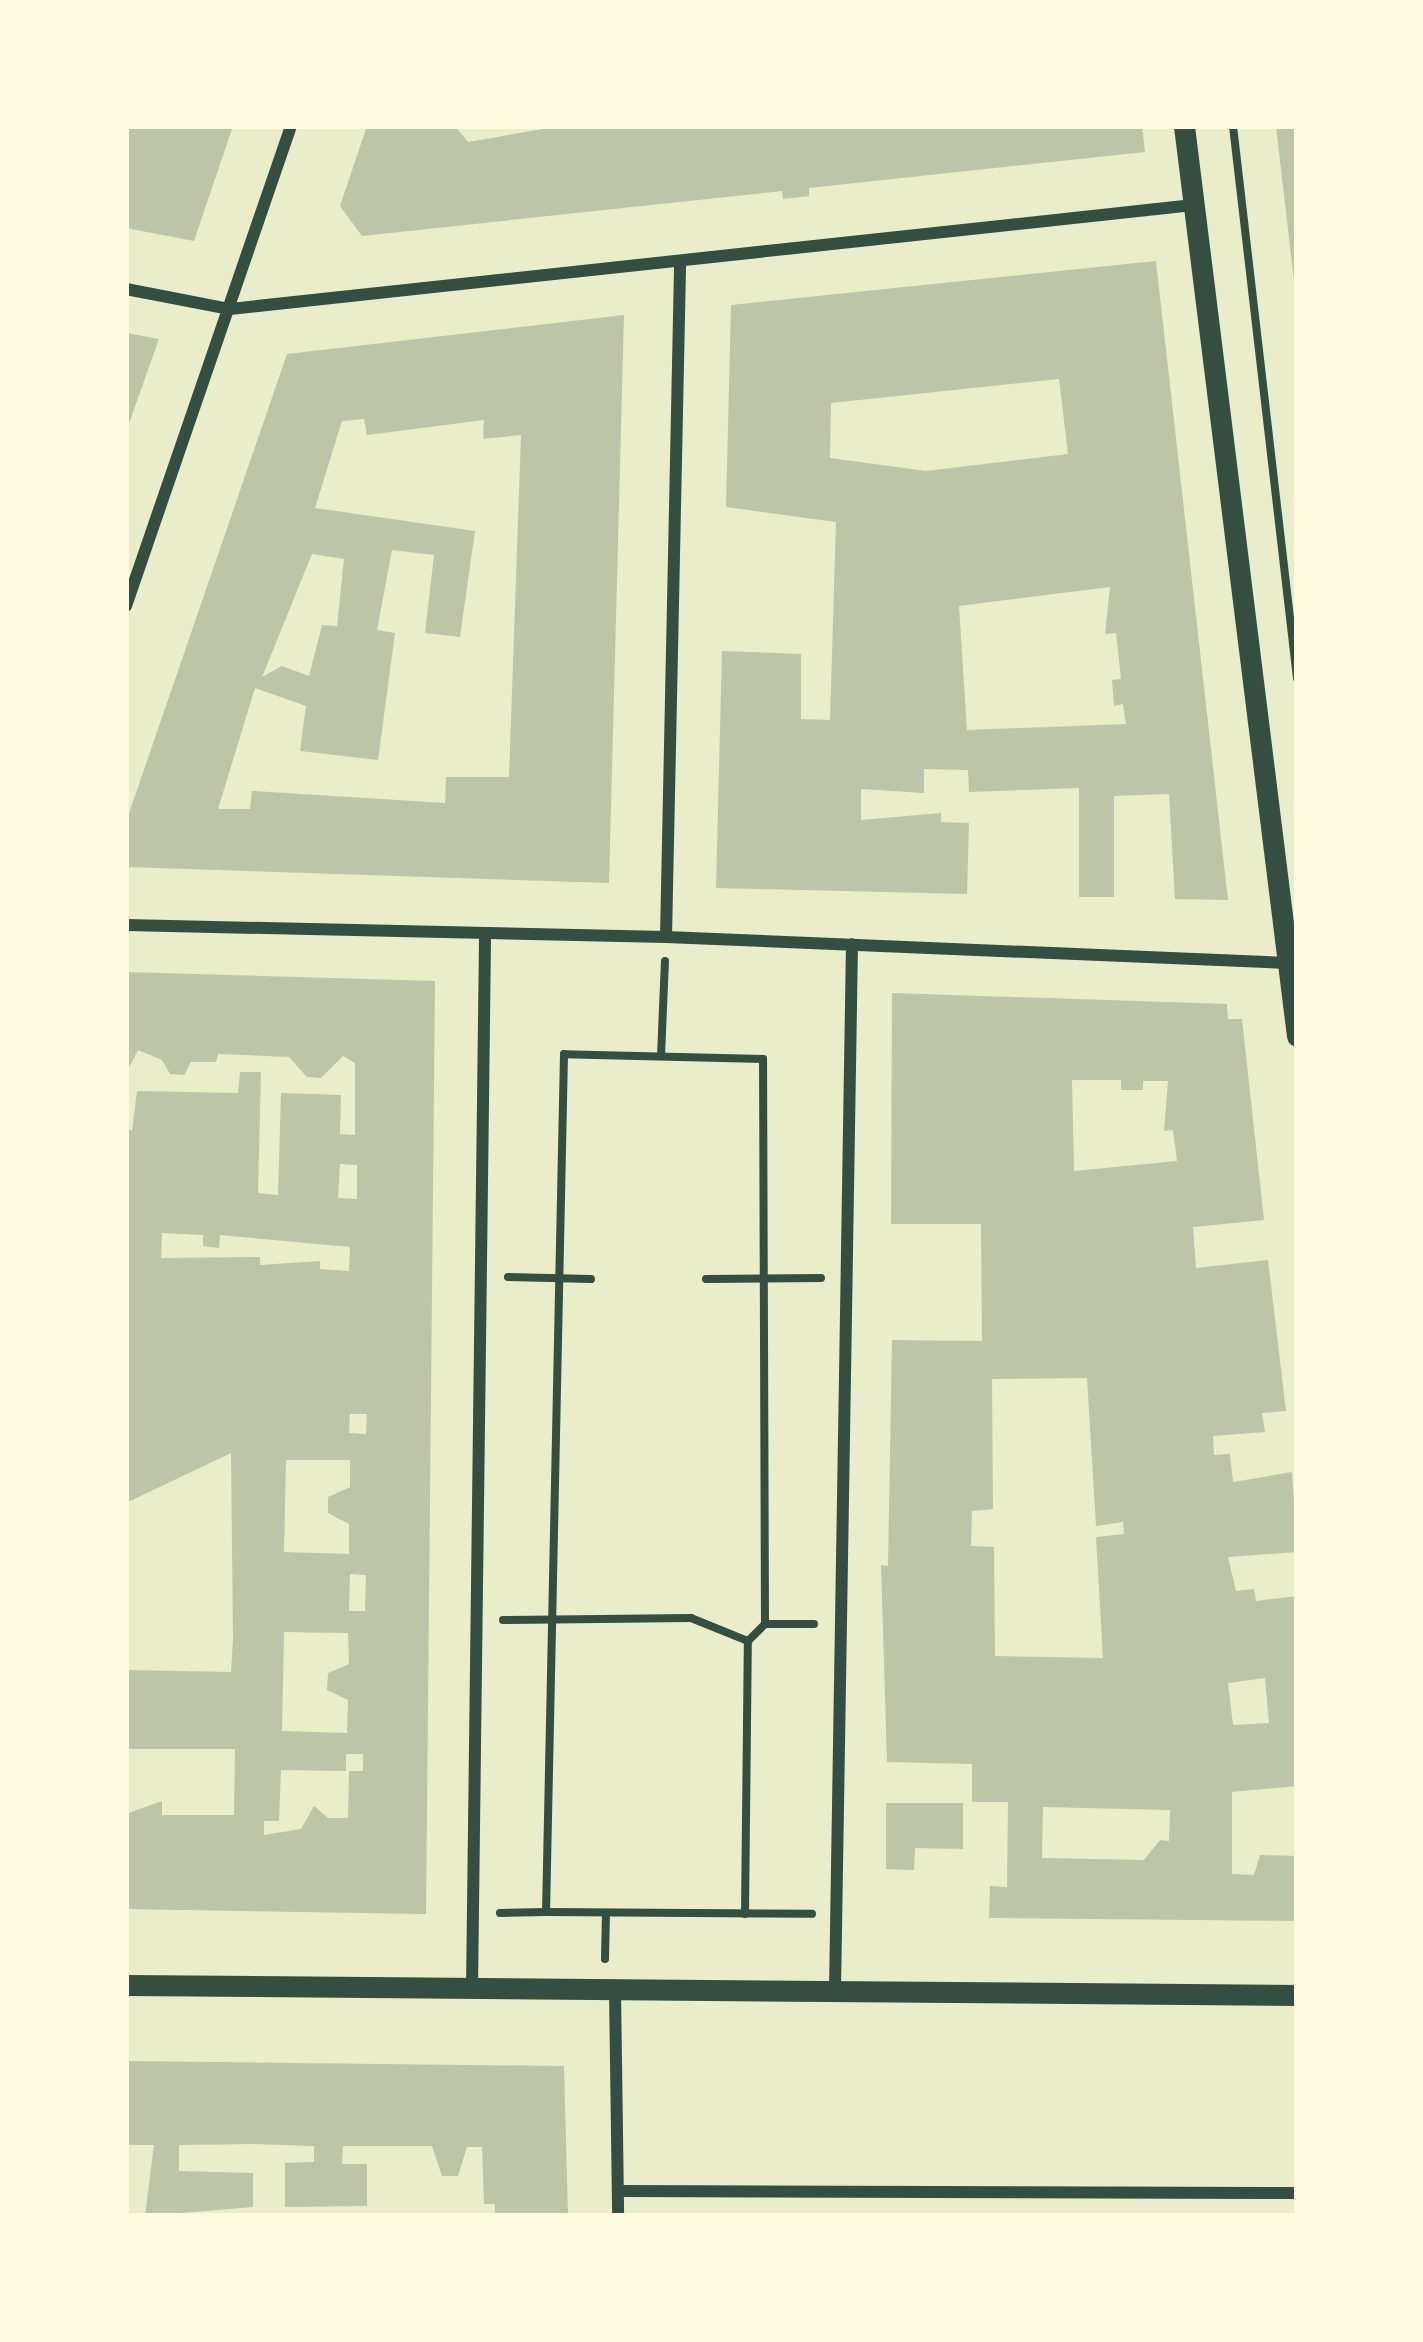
<!DOCTYPE html>
<html>
<head>
<meta charset="utf-8">
<style>
	body { margin:0 }
	#map { position:relative; width:1423px; height:2342px; overflow:hidden; background:#e9edc9; font-family:Mulish,sans-serif }
	div>[style] { position:absolute }
	.building>* { inset:0; background:#bcc5a7 }
	.path>* { height:8px; margin:-4px; padding:0 4px; transform-origin:4px; border-radius:4px; background:#344e41 }
	.minor>* { height:12px; margin:-6px; padding:0 6px; transform-origin:6px; border-radius:6px; background:#344e41 }
	.tertiary>* { height:21px; margin:-10.5px; padding:0 10.5px; transform-origin:10.5px; border-radius:10.5px; background:#344e41 }
	span { translate:-50% -50%; white-space:nowrap; text-align:center; line-height:1.15; -webkit-text-stroke:12px #fefae0; paint-order:stroke }
	.frame { position:absolute; inset:0; border:129px solid #fefae0; pointer-events:none }
</style>
</head>
<body>
<div id="map">
	<div class="building">
		<i style="clip-path:polygon(126px 126px,233px 126px,194px 241px,126px 228px)"></i>
		<i style="clip-path:polygon(367px 126px,455px 126px,468px 142px,560px 126px,1142px 126px,1145px 152px,809px 188px,809px 196px,783px 199px,782px 191px,362px 236px,340px 206px)"></i>
		<i style="clip-path:polygon(1276px 126px,1297px 126px,1297px 281px,1294px 281px)"></i>
		<i style="clip-path:polygon(evenodd,1156px 261px,1228px 900px,1175px 899px,1169px 794px,1114px 796px,1114px 897px,1079px 897px,1079px 788px,969px 792px,968px 770px,924px 769px,924px 793px,861px 789px,861px 820px,941px 813px,941px 822px,969px 823px,967px 894px,716px 888px,722px 651px,801px 654px,801px 719px,830px 720px,836px 522px,726px 507px,731px 305px,1156px 261px,1059px 379px,1068px 454px,926px 471px,830px 458px,831px 403px,1059px 379px,1156px 261px,1110px 587px,1105px 634px,1116px 633px,1121px 679px,1112px 680px,1114px 706px,1123px 704px,1126px 724px,967px 730px,959px 606px,1110px 587px)"></i>
		<i style="clip-path:polygon(evenodd,624px 315px,609px 883px,126px 867px,126px 822px,287px 354px,624px 315px,364px 419px,367px 435px,484px 420px,483px 439px,521px 435px,509px 777px,446px 777px,445px 803px,252px 791px,250px 809px,218px 809px,255px 688px,306px 706px,300px 751px,378px 760px,395px 633px,377px 630px,392px 550px,434px 555px,425px 633px,460px 637px,475px 531px,315px 508px,342px 421px,364px 419px,624px 315px,312px 554px,344px 559px,337px 626px,322px 625px,309px 676px,282px 666px,262px 677px,312px 554px)"></i>
		<i style="clip-path:polygon(126px 333px,159px 339px,127px 429px,126px 429px)"></i>
		<i style="clip-path:polygon(evenodd,126px 972px,435px 981px,426px 1914px,126px 1909px,126px 1814px,162px 1801px,162px 1815px,234px 1815px,235px 1749px,126px 1749px,126px 1670px,231px 1672px,233px 1639px,231px 1453px,126px 1503px,126px 1128px,132px 1131px,137px 1091px,238px 1093px,240px 1072px,261px 1072px,258px 1193px,278px 1195px,281px 1093px,341px 1095px,340px 1134px,355px 1135px,355px 1063px,343px 1056px,321px 1078px,307px 1077px,289px 1057px,218px 1054px,216px 1062px,191px 1062px,184px 1075px,170px 1074px,162px 1060px,138px 1050px,126px 1073px,126px 972px,340px 1164px,357px 1165px,357px 1199px,338px 1198px,340px 1164px,126px 972px,162px 1233px,203px 1235px,203px 1246px,219px 1248px,220px 1235px,350px 1247px,349px 1271px,320px 1269px,320px 1261px,260px 1265px,260px 1257px,161px 1258px,162px 1233px,126px 972px,350px 1414px,367px 1414px,366px 1434px,349px 1433px,350px 1414px,126px 972px,286px 1460px,350px 1460px,350px 1487px,328px 1497px,328px 1513px,349px 1524px,349px 1554px,284px 1552px,286px 1460px,126px 972px,350px 1574px,366px 1575px,365px 1611px,349px 1611px,350px 1574px,126px 972px,284px 1632px,348px 1633px,349px 1664px,328px 1673px,327px 1690px,348px 1700px,347px 1733px,282px 1731px,284px 1632px,126px 972px,346px 1754px,363px 1754px,363px 1771px,349px 1771px,348px 1818px,328px 1818px,314px 1806px,301px 1829px,264px 1835px,264px 1821px,279px 1821px,281px 1770px,346px 1771px,346px 1754px)"></i>
		<i style="clip-path:polygon(evenodd,892px 993px,1227px 1004px,1228px 1019px,1242px 1019px,1264px 1220px,1193px 1227px,1196px 1268px,1268px 1260px,1286px 1411px,1262px 1413px,1265px 1432px,1213px 1436px,1214px 1455px,1230px 1454px,1233px 1482px,1292px 1472px,1297px 1552px,1228px 1557px,1236px 1591px,1254px 1589px,1256px 1601px,1297px 1596px,1297px 1786px,1232px 1792px,1232px 1874px,1254px 1875px,1260px 1855px,1297px 1856px,1297px 1921px,989px 1918px,990px 1886px,1007px 1887px,1008px 1802px,972px 1802px,972px 1764px,887px 1762px,881px 1565px,888px 1566px,892px 1340px,982px 1341px,981px 1224px,891px 1224px,892px 993px,1072px 1080px,1121px 1080px,1121px 1090px,1143px 1090px,1143px 1081px,1168px 1081px,1164px 1131px,1173px 1130px,1177px 1161px,1074px 1171px,1072px 1080px,892px 993px,1087px 1378px,1096px 1526px,1123px 1522px,1124px 1534px,1096px 1537px,1103px 1658px,995px 1656px,994px 1547px,971px 1546px,972px 1511px,993px 1509px,992px 1379px,1087px 1378px,892px 993px,1265px 1678px,1269px 1723px,1233px 1725px,1228px 1683px,1265px 1678px,892px 993px,1043px 1807px,1170px 1810px,1169px 1841px,1160px 1840px,1144px 1860px,1042px 1858px,1043px 1807px)"></i>
		<i style="clip-path:polygon(886px 1803px,963px 1803px,963px 1849px,915px 1848px,914px 1870px,886px 1869px)"></i>
		<i style="clip-path:polygon(126px 2061px,564px 2066px,568px 2216px,495px 2216px,495px 2204px,484px 2204px,482px 2147px,467px 2147px,458px 2176px,442px 2176px,432px 2146px,343px 2146px,342px 2164px,367px 2164px,367px 2206px,285px 2207px,285px 2163px,314px 2162px,314px 2146px,253px 2144px,179px 2145px,179px 2171px,253px 2173px,253px 2207px,145px 2216px,154px 2145px,126px 2145px)"></i>
	</div>
	<div class="path">
		<i style="left:1233px;top:126px;width:556px;rotate:83.39deg"></i>
		<i style="left:661px;top:1056px;width:95px;rotate:-87.6deg"></i>
		<i style="left:508px;top:1277px;width:83px;rotate:1.4deg"></i>
		<i style="left:706px;top:1279px;width:115px;rotate:-0.5deg"></i>
		<i style="left:503px;top:1620px;width:188px;rotate:-0.6deg"></i>
		<i style="left:691px;top:1618px;width:61px;rotate:22deg"></i>
		<i style="left:765px;top:1624px;width:565px;rotate:-90.2deg"></i>
		<i style="left:763px;top:1059px;width:199px;rotate:-178.6deg"></i>
		<i style="left:564px;top:1054px;width:858px;rotate:91.2deg"></i>
		<i style="left:546px;top:1912px;width:266px;rotate:0.4deg"></i>
		<i style="left:500px;top:1913px;width:46px;rotate:-1.2deg"></i>
		<i style="left:745px;top:1914px;width:273px;rotate:-89.4deg"></i>
		<i style="left:748px;top:1641px;width:24px;rotate:-45deg"></i>
		<i style="left:765px;top:1624px;width:49px"></i>
		<i style="left:605px;top:1959px;width:46px;rotate:-88.8deg"></i>
	</div>
	<div class="minor">
		<i style="left:126px;top:289px;width:106px;rotate:10.9deg"></i>
		<i style="left:230px;top:309px;width:969px;rotate:-6.16deg"></i>
		<i style="left:126px;top:606px;width:508px;rotate:-71.03deg"></i>
		<i style="left:126px;top:925px;width:540px;rotate:1.27deg"></i>
		<i style="left:666px;top:937px;width:623px;rotate:2.39deg"></i>
		<i style="left:666px;top:937px;width:671px;rotate:-88.8deg"></i>
		<i style="left:472px;top:1989px;width:1056px;rotate:-89.29deg"></i>
		<i style="left:615px;top:1990px;width:226px;rotate:89.2deg"></i>
		<i style="left:835px;top:1991px;width:1047px;rotate:-89.07deg"></i>
		<i style="left:618px;top:2191px;width:679px;rotate:0.17deg"></i>
	</div>
	<div class="tertiary">
		<i style="left:1184px;top:126px;width:917px;rotate:82.92deg"></i>
		<i style="left:126px;top:1985px;width:1171px;rotate:0.49deg"></i>
	</div>
	<div class="frame"></div>
</div>
</body>
</html>
